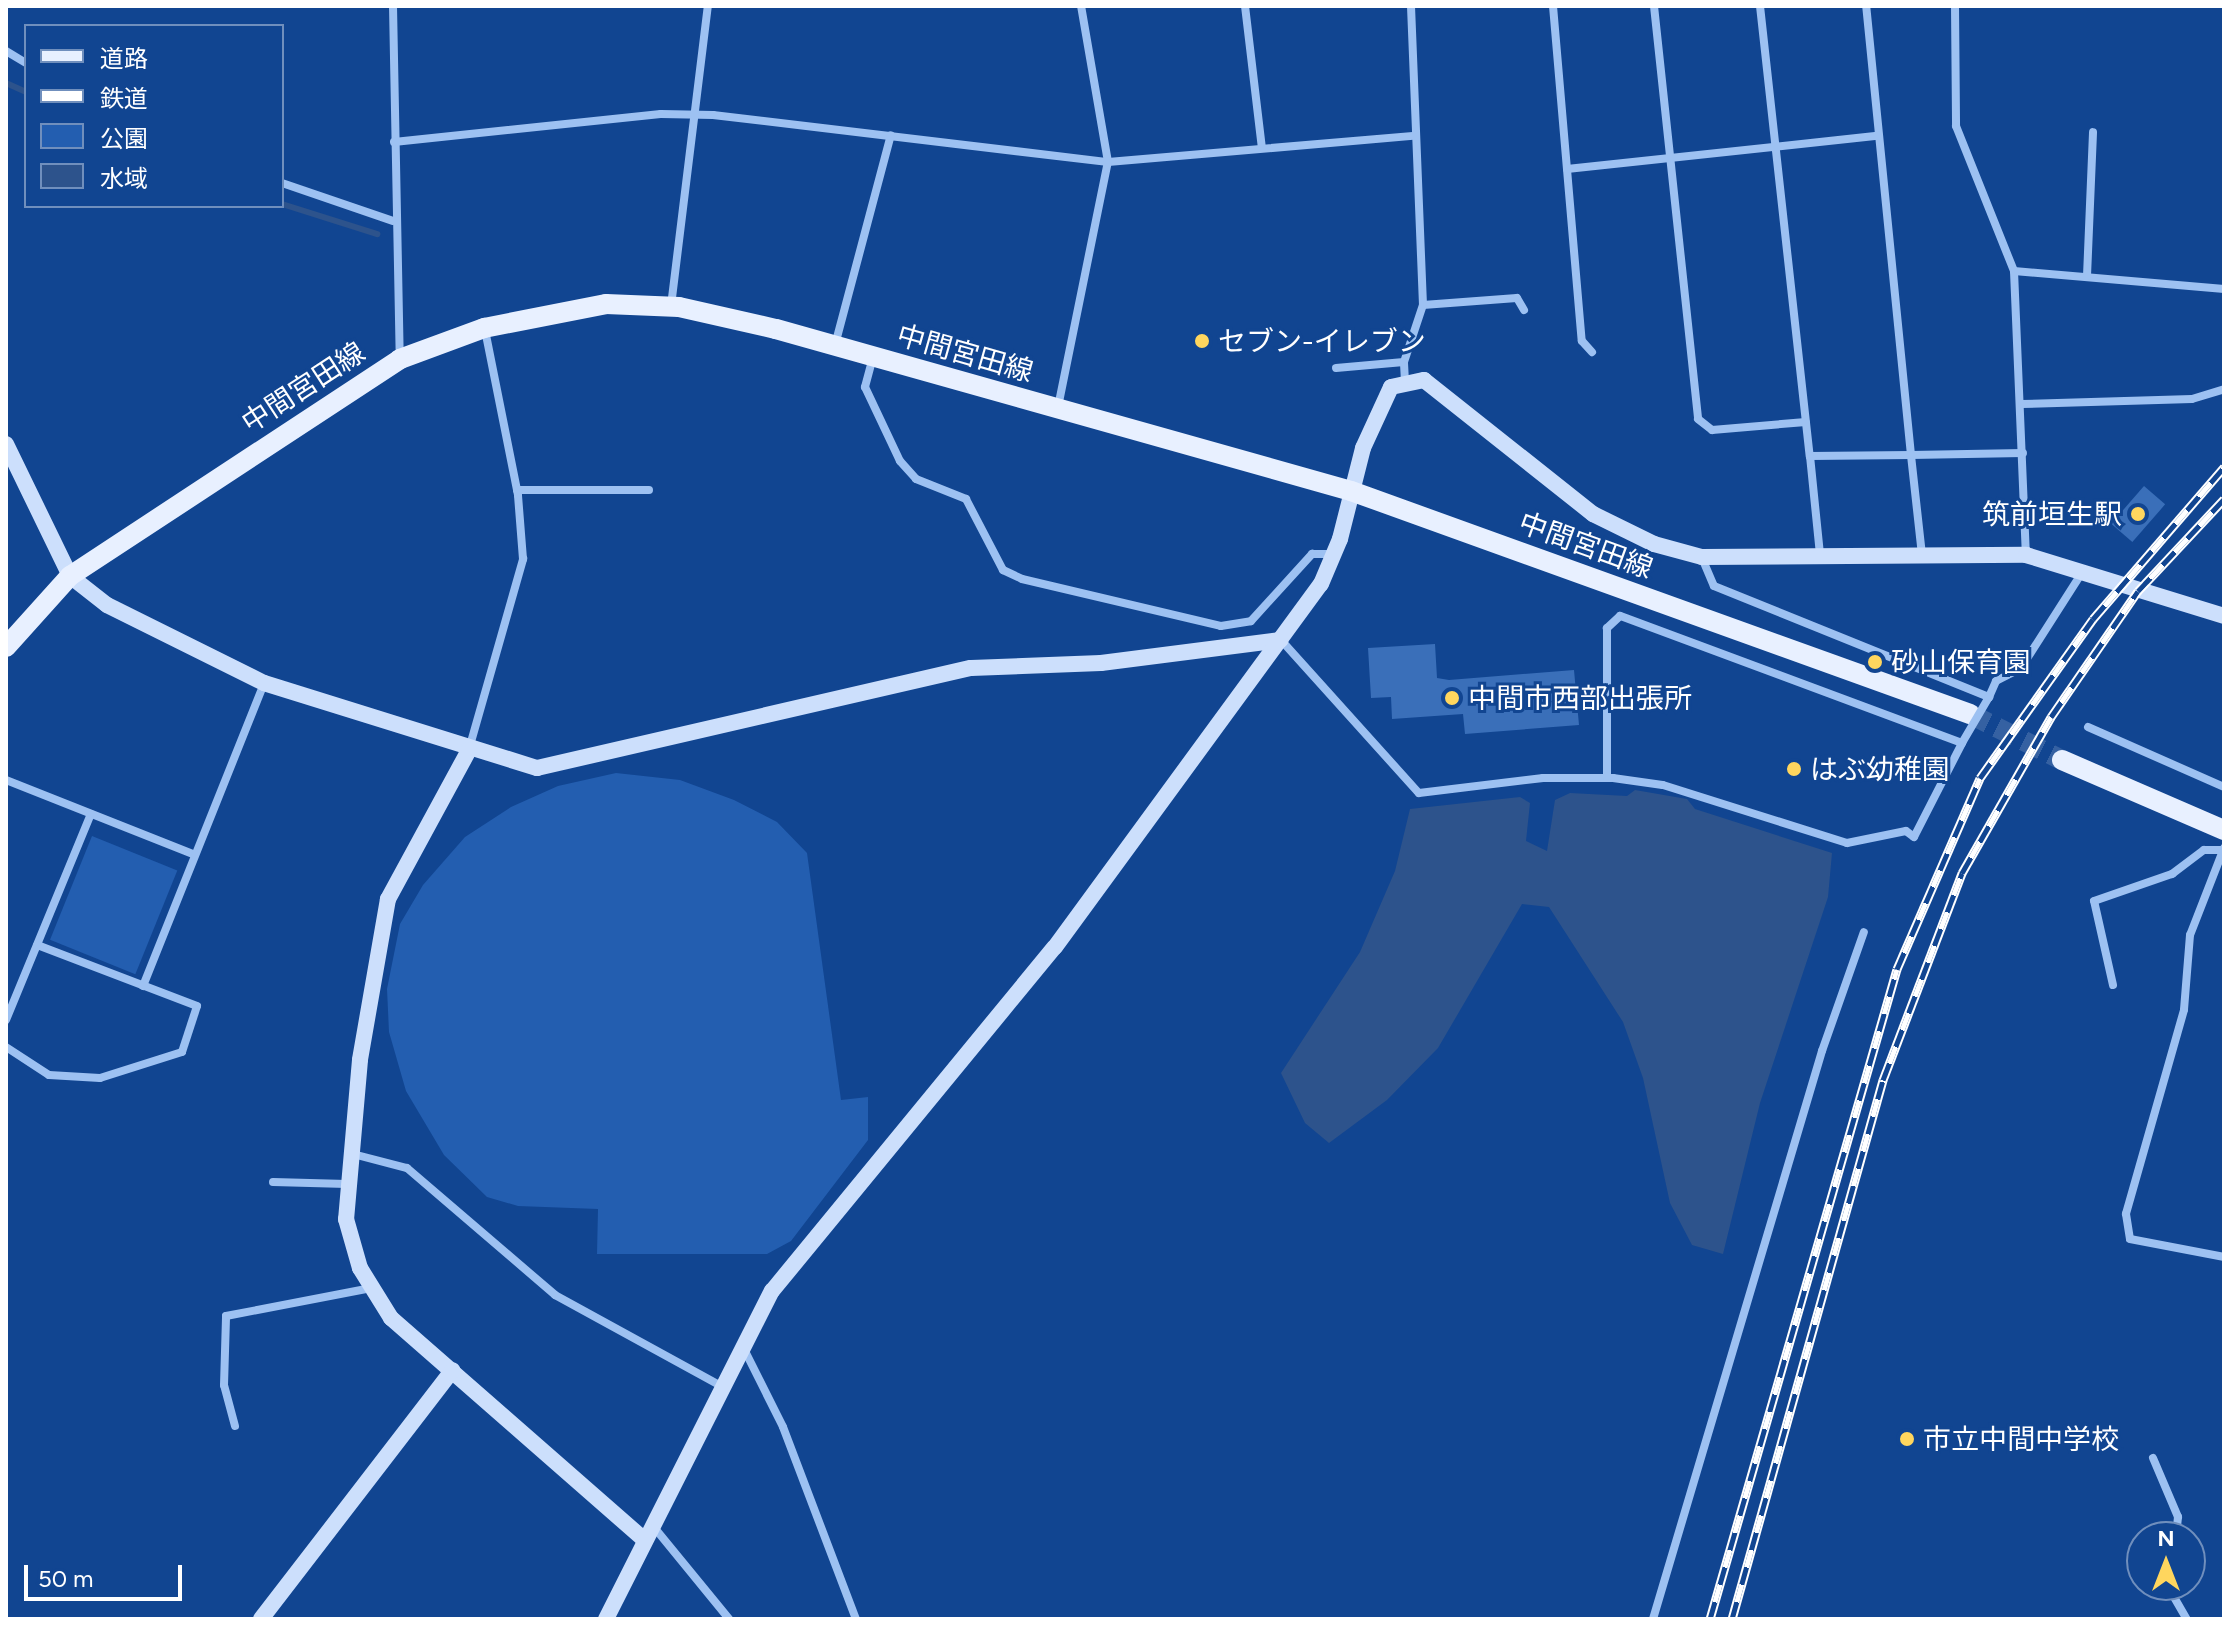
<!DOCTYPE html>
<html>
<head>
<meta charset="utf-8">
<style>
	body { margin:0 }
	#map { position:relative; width:2230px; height:1625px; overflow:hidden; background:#114591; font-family:Figtree,"Noto Sans JP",sans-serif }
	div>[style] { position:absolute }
	.green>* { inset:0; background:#235eb0; transform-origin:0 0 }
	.water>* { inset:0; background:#2d538c }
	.stream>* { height:6px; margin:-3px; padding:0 3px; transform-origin:3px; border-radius:3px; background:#2d538c }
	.building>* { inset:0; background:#3a6fb9; transform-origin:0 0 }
	.primary-tunnel>* { height:20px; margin-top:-10px; transform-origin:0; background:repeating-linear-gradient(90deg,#3561a2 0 20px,transparent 0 30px) }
	.street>* { height:8px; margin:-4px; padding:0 4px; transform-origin:4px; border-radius:4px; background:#9dc1f2 }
	.secondary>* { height:16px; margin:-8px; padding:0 8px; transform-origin:8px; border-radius:8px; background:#ccdffc }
	.primary>* { height:20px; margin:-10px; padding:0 10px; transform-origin:10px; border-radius:10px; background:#e8f0ff }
	.rail>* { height:9px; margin-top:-4.5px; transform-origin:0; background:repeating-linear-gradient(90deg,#114591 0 18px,#fff 0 36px); box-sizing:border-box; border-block:2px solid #fff }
	.street-bridge>* { height:8px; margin:-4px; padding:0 4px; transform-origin:4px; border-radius:4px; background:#9dc1f2 }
	.dots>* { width:22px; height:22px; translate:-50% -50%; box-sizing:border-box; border:4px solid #114591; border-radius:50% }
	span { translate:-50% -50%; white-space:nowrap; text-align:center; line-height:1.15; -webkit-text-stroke:6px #114591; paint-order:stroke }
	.poi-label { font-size:28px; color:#fff }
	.left { translate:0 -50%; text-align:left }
	.right { translate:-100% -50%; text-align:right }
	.street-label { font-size:28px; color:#fff }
	.frame { position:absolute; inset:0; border:8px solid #fff; pointer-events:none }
	.legend { position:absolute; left:24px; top:24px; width:260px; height:184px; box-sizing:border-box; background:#114591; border:2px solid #708fbd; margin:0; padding:10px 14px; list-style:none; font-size:24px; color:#fff }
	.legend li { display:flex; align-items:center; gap:16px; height:40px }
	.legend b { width:40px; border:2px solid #708fbd }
	.north { position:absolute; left:2126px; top:1521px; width:80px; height:80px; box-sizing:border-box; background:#114591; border:2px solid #708fbd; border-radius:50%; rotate:0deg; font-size:22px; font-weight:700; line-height:32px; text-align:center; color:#fff }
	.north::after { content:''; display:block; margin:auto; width:28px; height:36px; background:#ffd65e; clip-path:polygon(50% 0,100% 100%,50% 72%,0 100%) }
	.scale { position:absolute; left:24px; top:1565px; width:158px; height:36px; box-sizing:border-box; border:4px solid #fff; border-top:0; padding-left:10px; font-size:24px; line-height:28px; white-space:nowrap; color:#fff; -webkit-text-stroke:6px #114591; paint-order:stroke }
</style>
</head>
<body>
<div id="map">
	<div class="green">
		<i style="clip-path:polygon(616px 773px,680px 780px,734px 800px,777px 822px,807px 853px,841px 1100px,868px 1097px,868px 1140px,791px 1241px,767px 1254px,597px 1254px,598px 1209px,518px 1206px,487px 1197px,444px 1155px,406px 1091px,389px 1032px,387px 989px,400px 924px,423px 885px,465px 837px,511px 807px,558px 786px)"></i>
		<i style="left:92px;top:836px;width:92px;height:112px;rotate:22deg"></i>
	</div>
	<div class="water">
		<i style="clip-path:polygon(1635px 790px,1687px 799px,1695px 809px,1832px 853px,1828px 897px,1760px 1103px,1723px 1254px,1692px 1245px,1670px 1203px,1643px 1078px,1623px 1022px,1549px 907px,1522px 904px,1438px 1048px,1387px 1100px,1329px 1143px,1305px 1123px,1281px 1073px,1360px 952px,1395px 871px,1410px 809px,1520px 797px,1530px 803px,1526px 841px,1547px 851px,1555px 800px,1570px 793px,1627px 796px)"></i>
	</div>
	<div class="stream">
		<i style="left:6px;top:83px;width:22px;rotate:24deg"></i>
		<i style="left:282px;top:204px;width:100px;rotate:17.5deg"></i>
	</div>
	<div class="building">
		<i style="left:2144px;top:486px;width:28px;height:50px;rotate:41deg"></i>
		<i style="clip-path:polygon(1435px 644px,1437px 678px,1449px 680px,1574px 670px,1579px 725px,1465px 734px,1463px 714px,1392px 719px,1391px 697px,1371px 698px,1368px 648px)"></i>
	</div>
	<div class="primary-tunnel">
		<i style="left:1970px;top:714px;width:103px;rotate:26.6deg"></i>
	</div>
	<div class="street">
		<i style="left:393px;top:6px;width:351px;rotate:88.9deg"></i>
		<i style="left:1245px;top:6px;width:143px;rotate:83.2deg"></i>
		<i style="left:1553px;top:6px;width:336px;rotate:85.1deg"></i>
		<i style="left:1582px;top:341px;width:15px;rotate:48deg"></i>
		<i style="left:1654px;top:6px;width:415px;rotate:83.9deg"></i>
		<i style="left:1698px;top:419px;width:18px;rotate:38deg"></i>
		<i style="left:1712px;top:430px;width:94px;rotate:-4.9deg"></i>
		<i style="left:1760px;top:6px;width:453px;rotate:83.7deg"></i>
		<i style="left:1810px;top:456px;width:101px;rotate:-0.6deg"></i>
		<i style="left:1911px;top:455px;width:451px;rotate:-95.7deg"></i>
		<i style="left:1955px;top:6px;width:120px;rotate:89.5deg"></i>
		<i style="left:1956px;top:126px;width:156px;rotate:68.2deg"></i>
		<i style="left:2014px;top:271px;width:284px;rotate:87.6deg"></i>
		<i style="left:6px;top:51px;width:23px;rotate:31deg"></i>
		<i style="left:394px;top:142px;width:268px;rotate:-6deg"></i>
		<i style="left:661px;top:114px;width:52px;rotate:1.1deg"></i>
		<i style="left:713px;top:115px;width:398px;rotate:6.8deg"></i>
		<i style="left:1108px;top:162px;width:306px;rotate:-4.9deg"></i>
		<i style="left:1567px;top:169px;width:312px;rotate:-6.1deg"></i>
		<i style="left:282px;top:183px;width:117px;rotate:18.9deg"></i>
		<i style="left:2014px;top:271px;width:211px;rotate:4.9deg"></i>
		<i style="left:2087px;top:276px;width:144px;rotate:-87.6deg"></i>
		<i style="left:1423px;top:305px;width:94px;rotate:-4.3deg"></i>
		<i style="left:1517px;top:298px;width:14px;rotate:60deg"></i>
		<i style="left:671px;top:306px;width:302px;rotate:-83deg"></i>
		<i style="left:835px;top:345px;width:217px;rotate:-75.1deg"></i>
		<i style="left:873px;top:357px;width:31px;rotate:105deg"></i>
		<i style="left:865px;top:387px;width:82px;rotate:64.7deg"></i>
		<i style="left:900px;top:461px;width:24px;rotate:48deg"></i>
		<i style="left:916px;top:479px;width:54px;rotate:21.8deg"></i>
		<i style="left:966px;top:499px;width:80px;rotate:62.5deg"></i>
		<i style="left:1003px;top:570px;width:21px;rotate:25deg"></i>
		<i style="left:1022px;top:579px;width:204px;rotate:13.3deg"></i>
		<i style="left:1221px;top:626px;width:30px;rotate:-9deg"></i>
		<i style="left:1251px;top:621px;width:91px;rotate:-47.7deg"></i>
		<i style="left:1312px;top:554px;width:21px"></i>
		<i style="left:1336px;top:368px;width:68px;rotate:-5deg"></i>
		<i style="left:1405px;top:382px;width:20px;rotate:-93deg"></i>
		<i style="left:1404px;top:362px;width:60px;rotate:-71.6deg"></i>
		<i style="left:1423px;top:305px;width:299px;rotate:-92.3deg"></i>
		<i style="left:2022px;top:404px;width:170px;rotate:-1.7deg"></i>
		<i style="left:2192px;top:399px;width:34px;rotate:-17deg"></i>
		<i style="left:1058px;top:407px;width:250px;rotate:-78.5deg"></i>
		<i style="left:1108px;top:162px;width:158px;rotate:-99.8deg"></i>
		<i style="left:1810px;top:456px;width:100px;rotate:84.2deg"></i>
		<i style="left:517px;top:490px;width:132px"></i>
		<i style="left:1922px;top:555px;width:101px;rotate:-96.3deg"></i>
		<i style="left:1911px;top:455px;width:112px;rotate:-1deg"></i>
		<i style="left:1702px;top:558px;width:30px;rotate:67deg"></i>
		<i style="left:1714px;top:586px;width:297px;rotate:22deg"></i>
		<i style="left:1989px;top:697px;width:17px;rotate:-66deg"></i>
		<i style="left:1996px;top:681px;width:28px;rotate:-27deg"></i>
		<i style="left:2021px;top:668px;width:112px;rotate:-57.4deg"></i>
		<i style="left:1281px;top:640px;width:206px;rotate:48deg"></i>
		<i style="left:1419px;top:793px;width:125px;rotate:-6.9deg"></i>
		<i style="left:1543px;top:778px;width:70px"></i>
		<i style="left:1613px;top:778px;width:50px;rotate:8deg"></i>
		<i style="left:1663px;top:785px;width:193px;rotate:17.5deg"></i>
		<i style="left:1847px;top:843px;width:60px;rotate:-11.5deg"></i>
		<i style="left:1906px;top:831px;width:10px;rotate:37deg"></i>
		<i style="left:1914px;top:837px;width:106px;rotate:-62.9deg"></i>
		<i style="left:1962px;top:743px;width:365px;rotate:-159.6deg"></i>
		<i style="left:1620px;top:616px;width:18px;rotate:137deg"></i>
		<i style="left:1607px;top:628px;width:150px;rotate:90deg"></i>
		<i style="left:2088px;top:727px;width:149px;rotate:23.8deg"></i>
		<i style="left:469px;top:749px;width:198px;rotate:-74.1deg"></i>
		<i style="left:523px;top:559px;width:64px;rotate:-94.5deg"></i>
		<i style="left:518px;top:495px;width:168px;rotate:-101.3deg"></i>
		<i style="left:6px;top:780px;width:203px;rotate:21.6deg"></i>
		<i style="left:2224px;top:848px;width:93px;rotate:111.3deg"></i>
		<i style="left:2190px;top:935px;width:75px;rotate:94.6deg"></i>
		<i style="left:2184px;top:1010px;width:212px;rotate:105.9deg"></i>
		<i style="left:2126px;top:1214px;width:25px;rotate:81deg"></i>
		<i style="left:2130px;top:1239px;width:96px;rotate:10.8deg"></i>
		<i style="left:2113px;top:985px;width:86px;rotate:-102.7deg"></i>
		<i style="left:2094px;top:901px;width:83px;rotate:-19.1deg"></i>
		<i style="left:2172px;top:874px;width:40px;rotate:-37deg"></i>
		<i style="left:2204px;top:850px;width:20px"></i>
		<i style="left:143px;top:986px;width:325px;rotate:-68.2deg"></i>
		<i style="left:6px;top:1020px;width:223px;rotate:-67.6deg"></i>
		<i style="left:6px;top:1047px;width:51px;rotate:33.1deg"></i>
		<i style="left:49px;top:1075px;width:51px;rotate:3.4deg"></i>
		<i style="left:100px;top:1078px;width:86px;rotate:-17.6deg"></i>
		<i style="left:182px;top:1052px;width:48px;rotate:-71.9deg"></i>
		<i style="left:197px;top:1006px;width:171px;rotate:-159.1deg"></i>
		<i style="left:349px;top:1153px;width:60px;rotate:14.5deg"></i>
		<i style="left:407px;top:1168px;width:195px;rotate:40.6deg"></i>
		<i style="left:555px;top:1295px;width:192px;rotate:28.7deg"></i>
		<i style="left:273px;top:1182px;width:74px;rotate:1.5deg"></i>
		<i style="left:744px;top:1349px;width:87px;rotate:63.4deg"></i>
		<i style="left:783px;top:1427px;width:205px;rotate:69.2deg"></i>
		<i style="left:235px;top:1426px;width:42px;rotate:-105deg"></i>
		<i style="left:224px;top:1385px;width:69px;rotate:-88.3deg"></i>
		<i style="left:226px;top:1316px;width:148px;rotate:-10.9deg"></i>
		<i style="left:2153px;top:1458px;width:64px;rotate:67deg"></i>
		<i style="left:2178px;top:1517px;width:20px;rotate:96deg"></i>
		<i style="left:653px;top:1526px;width:120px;rotate:50.7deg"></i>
		<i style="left:2167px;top:1585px;width:39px;rotate:60deg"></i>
		<i style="left:1653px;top:1619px;width:593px;rotate:-73.43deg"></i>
		<i style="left:1822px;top:1051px;width:126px;rotate:-70.6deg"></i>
	</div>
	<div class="secondary">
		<i style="left:6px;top:444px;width:147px;rotate:64.1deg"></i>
		<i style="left:70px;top:576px;width:47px;rotate:38.1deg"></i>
		<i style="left:107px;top:605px;width:175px;rotate:26.4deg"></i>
		<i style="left:264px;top:683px;width:286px;rotate:17.3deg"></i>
		<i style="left:537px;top:768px;width:445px;rotate:-13deg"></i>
		<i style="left:971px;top:668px;width:130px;rotate:-2.2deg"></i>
		<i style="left:1101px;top:663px;width:181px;rotate:-7.3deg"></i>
		<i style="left:469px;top:750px;width:170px;rotate:118.5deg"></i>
		<i style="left:388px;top:899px;width:163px;rotate:99.9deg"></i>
		<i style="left:360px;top:1060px;width:160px;rotate:95deg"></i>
		<i style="left:346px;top:1219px;width:51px;rotate:74.1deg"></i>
		<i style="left:360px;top:1268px;width:59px;rotate:58.2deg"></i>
		<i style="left:391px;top:1318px;width:337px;rotate:41.2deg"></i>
		<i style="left:261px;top:1619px;width:314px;rotate:-52.4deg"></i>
		<i style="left:606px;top:1619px;width:368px;rotate:-63.2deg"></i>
		<i style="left:772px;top:1291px;width:445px;rotate:-50.6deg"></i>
		<i style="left:1055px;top:947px;width:450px;rotate:-53.8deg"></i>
		<i style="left:1321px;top:584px;width:49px;rotate:-67.1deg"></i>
		<i style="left:1340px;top:539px;width:94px;rotate:-75.8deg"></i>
		<i style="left:1363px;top:448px;width:67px;rotate:-65.3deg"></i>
		<i style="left:1391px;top:387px;width:34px;rotate:-12deg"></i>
		<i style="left:1424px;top:380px;width:216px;rotate:38.4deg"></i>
		<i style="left:1593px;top:514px;width:68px;rotate:26.2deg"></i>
		<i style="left:1654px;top:544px;width:50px;rotate:15.2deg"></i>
		<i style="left:1702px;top:557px;width:324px;rotate:-0.4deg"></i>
		<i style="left:2026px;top:555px;width:207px;rotate:17.1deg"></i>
	</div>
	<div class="primary">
		<i style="left:6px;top:647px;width:96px;rotate:-48deg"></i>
		<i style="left:70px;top:576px;width:395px;rotate:-33.3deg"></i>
		<i style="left:400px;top:359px;width:90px;rotate:-20.3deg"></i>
		<i style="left:484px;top:328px;width:124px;rotate:-11.1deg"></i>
		<i style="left:606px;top:304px;width:73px;rotate:2.4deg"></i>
		<i style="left:679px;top:307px;width:99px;rotate:12.8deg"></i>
		<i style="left:776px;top:329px;width:597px;rotate:15.73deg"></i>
		<i style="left:1351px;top:491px;width:658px;rotate:19.81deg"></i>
		<i style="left:2062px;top:760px;width:176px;rotate:23.4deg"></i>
	</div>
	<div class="rail">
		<i style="left:1710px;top:1619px;width:676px;rotate:-73.95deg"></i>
		<i style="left:1897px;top:969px;width:208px;rotate:-66.5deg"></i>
		<i style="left:1980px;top:778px;width:195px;rotate:-54.6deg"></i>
		<i style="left:2093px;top:619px;width:201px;rotate:-49.2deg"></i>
		<i style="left:1732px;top:1619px;width:560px;rotate:-74.35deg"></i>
		<i style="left:1883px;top:1080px;width:222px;rotate:-69.1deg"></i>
		<i style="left:1962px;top:873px;width:180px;rotate:-60.3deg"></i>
		<i style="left:2051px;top:717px;width:153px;rotate:-55.4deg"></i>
		<i style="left:2138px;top:591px;width:126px;rotate:-46.9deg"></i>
	</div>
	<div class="street-bridge">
		<i style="left:1962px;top:743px;width:53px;rotate:-59.6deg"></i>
	</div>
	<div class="dots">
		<i style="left:1202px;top:341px;background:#ffd65e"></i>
		<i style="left:2138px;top:514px;background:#ffd65e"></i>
		<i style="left:1875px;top:662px;background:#ffd65e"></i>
		<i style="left:1452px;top:698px;background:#ffd65e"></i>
		<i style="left:1794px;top:769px;background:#ffd65e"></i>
		<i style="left:1907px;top:1439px;background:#ffd65e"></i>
	</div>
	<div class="poi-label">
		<span class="left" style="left:1218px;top:341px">セブン-イレブン</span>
		<span class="right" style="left:2122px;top:514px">筑前垣生駅</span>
		<span class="left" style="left:1891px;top:662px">砂山保育園</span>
		<span class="left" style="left:1468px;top:698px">中間市西部出張所</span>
		<span class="left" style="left:1810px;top:769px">はぶ幼稚園</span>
		<span class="left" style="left:1923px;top:1439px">市立中間中学校</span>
	</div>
	<div class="street-label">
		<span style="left:965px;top:353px;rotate:16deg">中間宮田線</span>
		<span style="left:303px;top:387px;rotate:-33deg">中間宮田線</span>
		<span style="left:1586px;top:545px;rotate:20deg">中間宮田線</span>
	</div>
	<div class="frame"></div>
	<ul class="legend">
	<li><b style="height:10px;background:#e8f0ff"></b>道路</li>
	<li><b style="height:10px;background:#fff"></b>鉄道</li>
	<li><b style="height:22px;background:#235eb0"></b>公園</li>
	<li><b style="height:22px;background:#2d538c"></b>水域</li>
	</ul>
	<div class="north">N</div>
	<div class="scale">50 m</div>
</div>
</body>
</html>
